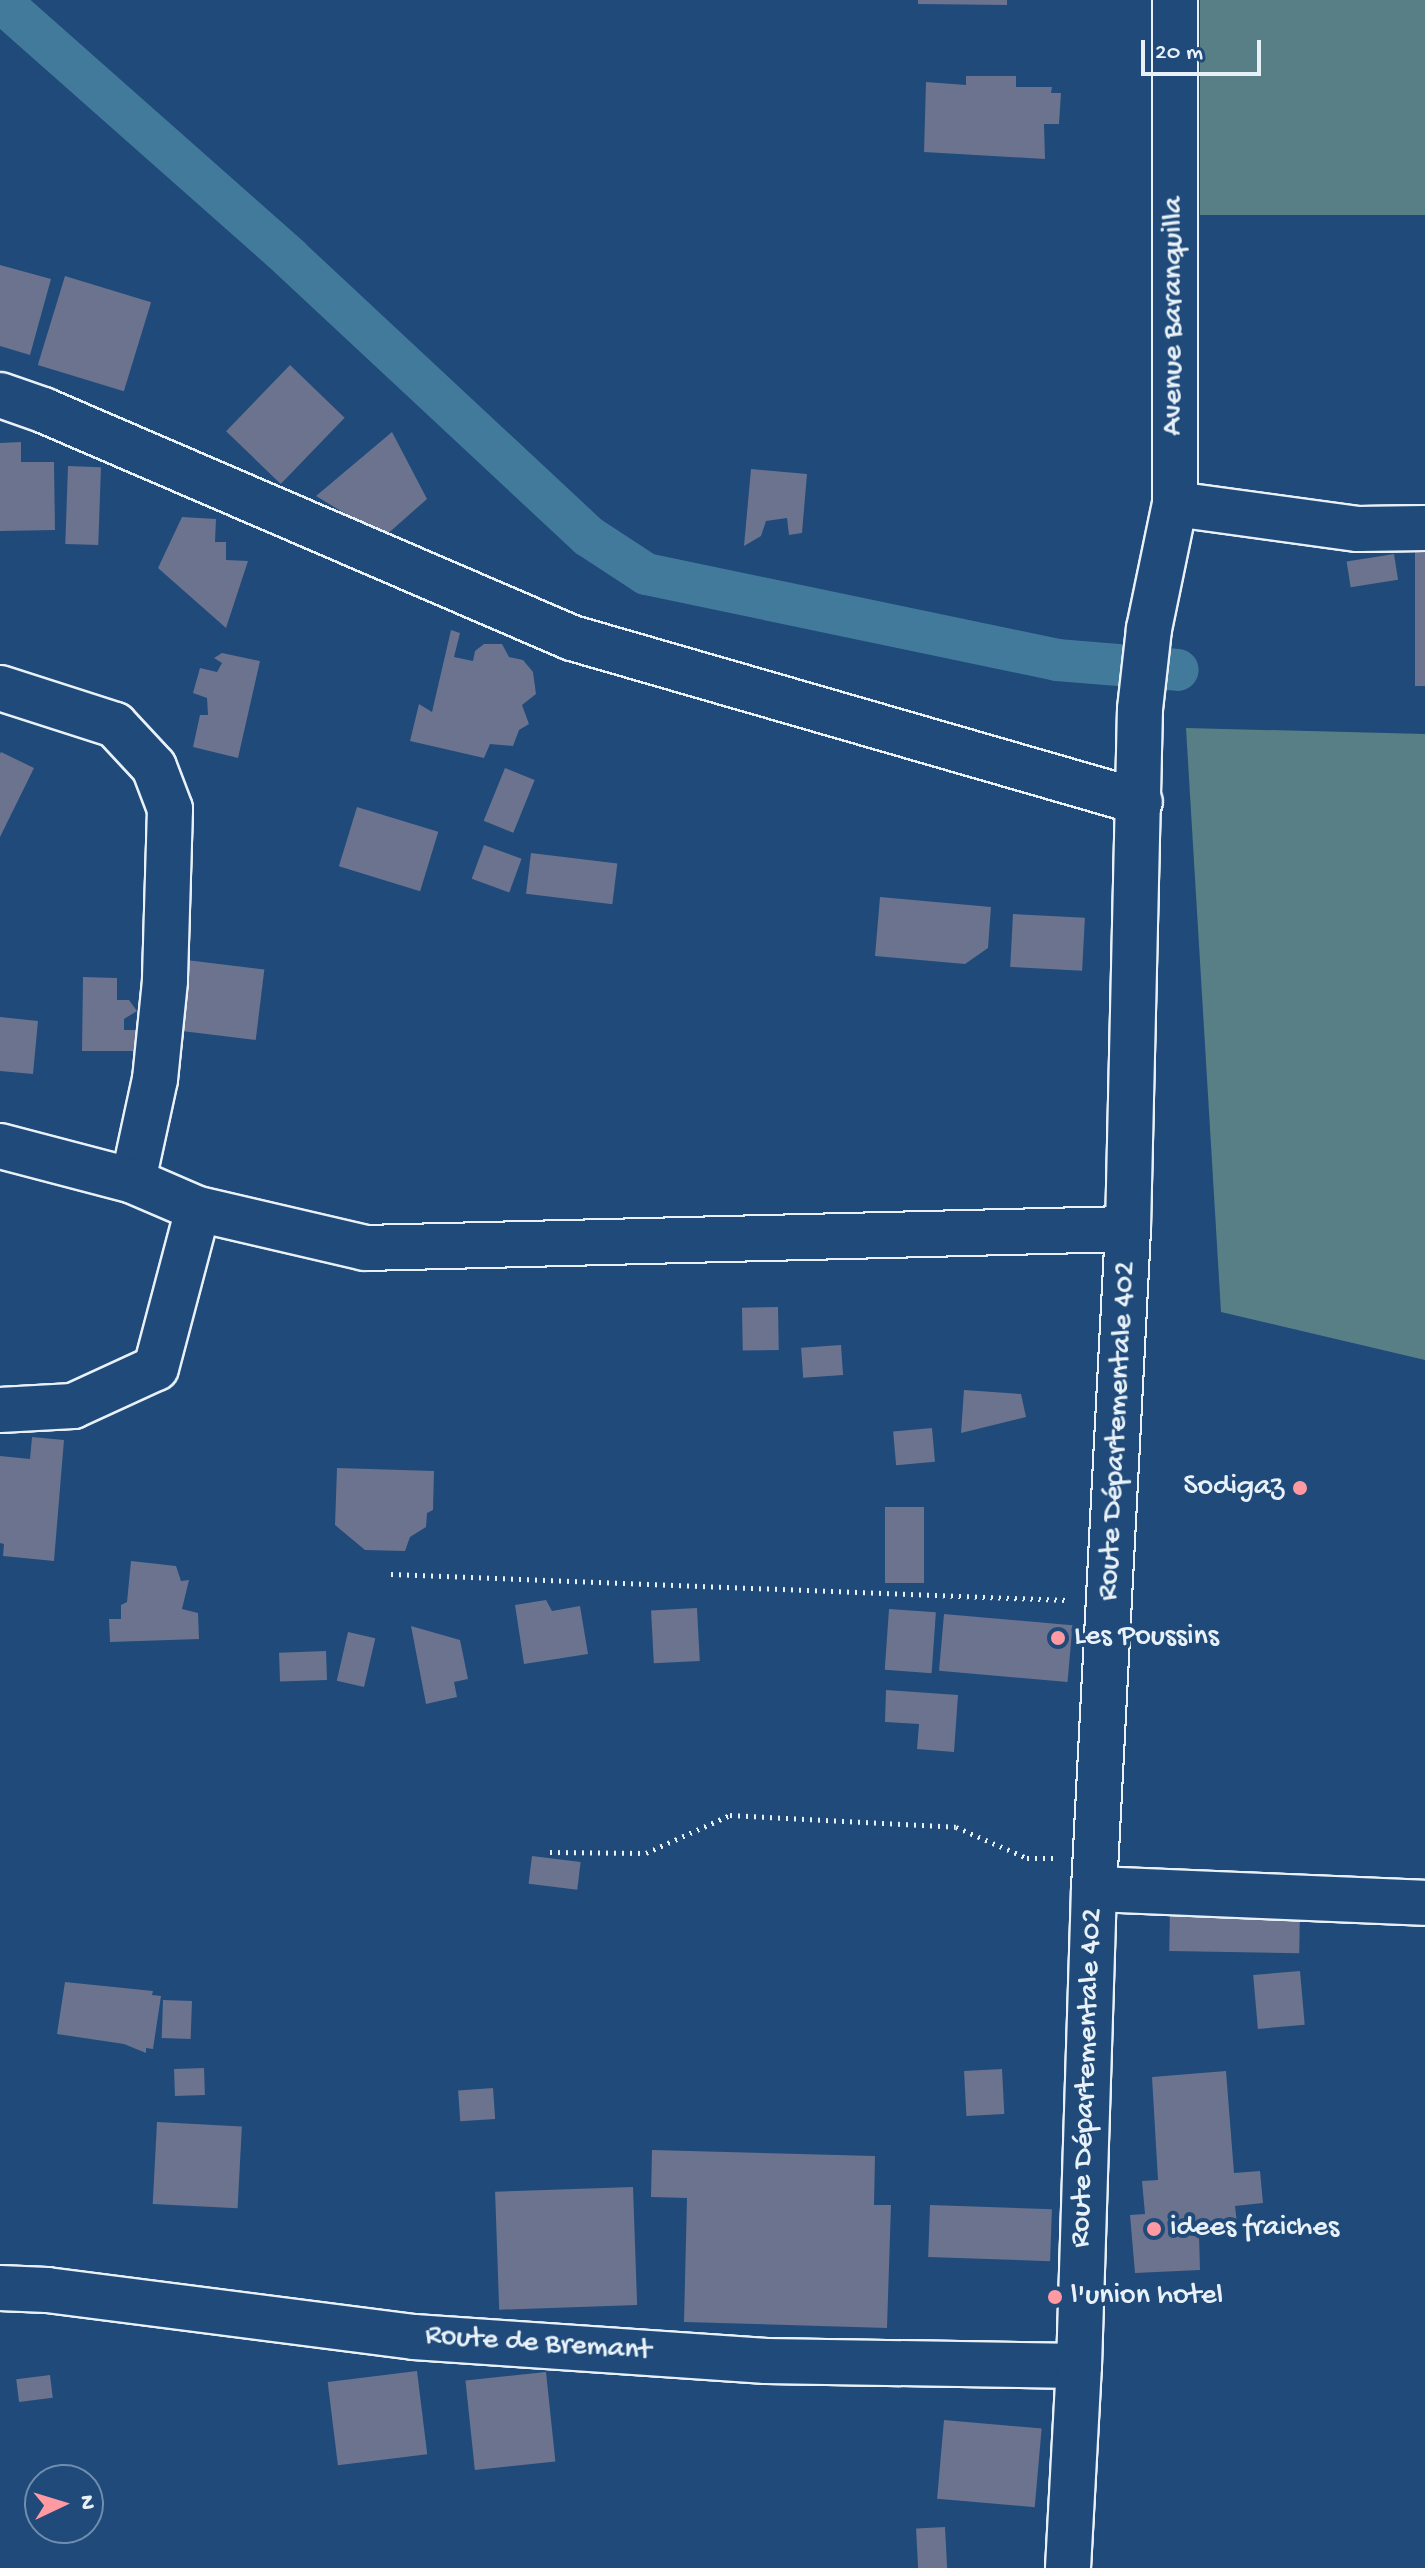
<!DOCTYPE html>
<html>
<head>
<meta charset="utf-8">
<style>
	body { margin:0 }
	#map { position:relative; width:1425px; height:2568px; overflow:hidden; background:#1f4a7a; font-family:"Gochi Hand",sans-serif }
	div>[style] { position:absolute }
	.green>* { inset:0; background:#587f85; transform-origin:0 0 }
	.canal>* { height:42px; margin:-21px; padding:0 21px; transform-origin:21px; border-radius:21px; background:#427a9b }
	.building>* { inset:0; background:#6b738e; transform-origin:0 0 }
	.path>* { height:5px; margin-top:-2.5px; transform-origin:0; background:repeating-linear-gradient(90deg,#e8f1f8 0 2px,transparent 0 8px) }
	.roads { filter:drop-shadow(2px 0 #e8f1f8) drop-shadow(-2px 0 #e8f1f8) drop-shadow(0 2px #e8f1f8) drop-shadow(0 -2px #e8f1f8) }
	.minor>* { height:44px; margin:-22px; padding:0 22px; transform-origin:22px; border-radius:22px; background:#1f4a7a }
	.secondary>* { height:44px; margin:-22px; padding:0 22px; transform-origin:22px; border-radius:22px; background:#1f4a7a }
	.dots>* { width:22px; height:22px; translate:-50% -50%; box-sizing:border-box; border:4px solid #1f4a7a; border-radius:50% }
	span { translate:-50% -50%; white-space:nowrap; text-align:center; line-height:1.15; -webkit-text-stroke:8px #1f4a7a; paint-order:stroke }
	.street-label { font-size:30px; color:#e8f1f8 }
	.poi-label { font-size:30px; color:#e8f1f8 }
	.right { translate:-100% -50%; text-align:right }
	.left { translate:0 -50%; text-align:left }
	.north { position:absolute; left:24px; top:2464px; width:80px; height:80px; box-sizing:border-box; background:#1f4a7a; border:2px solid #6f8dac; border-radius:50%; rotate:86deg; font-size:22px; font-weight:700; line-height:32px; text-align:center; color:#e8f1f8 }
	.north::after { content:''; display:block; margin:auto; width:28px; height:36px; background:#ff9aa2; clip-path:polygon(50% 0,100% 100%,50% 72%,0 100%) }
	.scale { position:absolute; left:1141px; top:40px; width:120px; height:36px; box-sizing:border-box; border:4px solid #e8f1f8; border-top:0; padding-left:10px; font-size:24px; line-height:28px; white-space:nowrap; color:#e8f1f8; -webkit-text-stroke:6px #1f4a7a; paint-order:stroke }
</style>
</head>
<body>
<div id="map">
	<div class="green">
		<i style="left:1200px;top:0;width:225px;height:215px"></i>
		<i style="clip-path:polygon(1186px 728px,1425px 734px,1425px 1360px,1221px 1312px)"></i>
	</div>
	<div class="canal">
		<i style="left:0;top:1px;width:387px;rotate:41.5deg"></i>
		<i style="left:290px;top:258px;width:408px;rotate:43deg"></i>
		<i style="left:588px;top:536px;width:69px;rotate:33.2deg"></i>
		<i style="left:646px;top:574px;width:420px;rotate:11.8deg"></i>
		<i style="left:1057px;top:660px;width:121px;rotate:4.7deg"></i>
	</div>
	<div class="building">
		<i style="clip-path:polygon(918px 0,1007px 0,1007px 5px,918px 4px)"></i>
		<i style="clip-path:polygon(966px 76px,1016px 76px,1016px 87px,1052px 87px,1051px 93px,1061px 93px,1059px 124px,1044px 124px,1045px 159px,924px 152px,926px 82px,966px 85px)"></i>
		<i style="clip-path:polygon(0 265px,51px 279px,30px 355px,0 346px)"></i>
		<i style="left:65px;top:276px;width:90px;height:93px;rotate:17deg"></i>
		<i style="left:290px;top:365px;width:76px;height:92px;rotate:44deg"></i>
		<i style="clip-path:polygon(392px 432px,427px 499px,384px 537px,316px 496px)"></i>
		<i style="clip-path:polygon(21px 442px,21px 462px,54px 462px,55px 530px,0 531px,0 443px)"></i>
		<i style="left:68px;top:466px;width:33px;height:78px;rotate:2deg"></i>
		<i style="clip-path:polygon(751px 469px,807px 474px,802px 533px,789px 535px,787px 518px,766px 521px,761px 536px,744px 546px)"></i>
		<i style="clip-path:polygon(182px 517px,216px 519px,215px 542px,226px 542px,226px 560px,248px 561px,226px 628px,158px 568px)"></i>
		<i style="left:1415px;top:550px;width:10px;height:136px"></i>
		<i style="left:1394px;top:554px;width:26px;height:48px;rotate:81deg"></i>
		<i style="clip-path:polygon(451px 630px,460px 633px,454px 657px,473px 661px,475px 651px,484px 644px,502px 644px,509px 657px,523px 660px,533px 672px,536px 694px,522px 705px,529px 724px,519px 730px,513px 746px,490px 744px,484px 758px,410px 741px,419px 704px,432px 712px)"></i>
		<i style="clip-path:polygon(222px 653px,260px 661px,238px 758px,193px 747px,200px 715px,208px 715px,207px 698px,193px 693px,200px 668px,217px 672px,222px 663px,214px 658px)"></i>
		<i style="clip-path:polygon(1px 752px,34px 768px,0 837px,0 754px)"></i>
		<i style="left:505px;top:768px;width:32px;height:57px;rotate:22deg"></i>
		<i style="left:357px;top:807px;width:85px;height:62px;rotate:17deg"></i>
		<i style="left:484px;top:845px;width:40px;height:36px;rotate:20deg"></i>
		<i style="left:531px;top:853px;width:87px;height:41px;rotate:7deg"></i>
		<i style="clip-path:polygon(880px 897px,991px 907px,988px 948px,965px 964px,875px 956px)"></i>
		<i style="left:1013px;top:914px;width:72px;height:53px;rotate:3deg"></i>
		<i style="left:178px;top:959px;width:87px;height:71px;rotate:7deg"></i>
		<i style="clip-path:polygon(83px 977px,117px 978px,117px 1000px,129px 1000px,137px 1011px,124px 1019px,124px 1030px,136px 1030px,136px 1051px,82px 1051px)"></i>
		<i style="clip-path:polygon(0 1017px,38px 1021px,33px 1074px,0 1071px)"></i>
		<i style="left:778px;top:1307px;width:43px;height:36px;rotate:89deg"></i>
		<i style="left:841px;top:1345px;width:30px;height:40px;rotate:86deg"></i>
		<i style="clip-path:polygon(964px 1390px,1021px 1394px,1026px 1417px,961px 1433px)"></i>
		<i style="left:932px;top:1428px;width:34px;height:39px;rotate:85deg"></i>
		<i style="clip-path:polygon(32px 1437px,64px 1440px,54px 1561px,3px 1556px,4px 1544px,0 1543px,0 1456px,30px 1459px)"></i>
		<i style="clip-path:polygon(337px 1468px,434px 1471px,433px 1510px,427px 1513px,426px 1527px,410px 1537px,405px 1551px,365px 1550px,335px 1525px)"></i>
		<i style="left:885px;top:1507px;width:39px;height:76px"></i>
		<i style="clip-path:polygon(131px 1561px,176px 1566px,181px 1581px,189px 1580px,182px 1609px,198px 1613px,199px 1639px,110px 1642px,109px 1619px,121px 1619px,121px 1605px,127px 1602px)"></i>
		<i style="clip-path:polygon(546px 1600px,552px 1611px,580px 1606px,588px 1654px,524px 1664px,515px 1605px)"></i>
		<i style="left:697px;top:1608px;width:53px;height:46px;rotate:87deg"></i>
		<i style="left:889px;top:1609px;width:47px;height:61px;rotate:4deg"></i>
		<i style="left:944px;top:1614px;width:129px;height:57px;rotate:5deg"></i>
		<i style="clip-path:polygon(411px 1626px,460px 1640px,468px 1679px,454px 1682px,457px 1697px,426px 1704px)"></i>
		<i style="left:348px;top:1632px;width:28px;height:50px;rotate:13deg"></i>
		<i style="left:326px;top:1651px;width:29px;height:47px;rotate:88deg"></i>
		<i style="clip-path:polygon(886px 1690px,958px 1695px,954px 1752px,917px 1749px,919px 1724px,885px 1722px)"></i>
		<i style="left:532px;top:1856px;width:49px;height:28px;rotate:7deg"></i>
		<i style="left:1170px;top:1908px;width:130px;height:43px;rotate:1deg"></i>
		<i style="left:1300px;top:1971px;width:54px;height:47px;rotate:85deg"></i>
		<i style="clip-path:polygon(65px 1982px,153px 1991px,152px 1995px,161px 1996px,153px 2049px,146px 2048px,146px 2053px,124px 2044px,57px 2034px)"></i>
		<i style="left:163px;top:2000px;width:29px;height:38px;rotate:2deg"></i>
		<i style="left:204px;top:2068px;width:27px;height:30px;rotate:88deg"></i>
		<i style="left:1002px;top:2069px;width:45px;height:38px;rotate:87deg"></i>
		<i style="clip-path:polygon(1226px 2071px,1234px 2173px,1260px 2171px,1263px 2203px,1235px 2206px,1238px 2232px,1199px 2235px,1200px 2270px,1135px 2273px,1130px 2215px,1145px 2214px,1142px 2181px,1158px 2180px,1152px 2077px)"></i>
		<i style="left:493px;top:2088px;width:31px;height:35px;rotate:86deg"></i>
		<i style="left:157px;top:2122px;width:85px;height:82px;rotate:3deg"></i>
		<i style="clip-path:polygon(652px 2150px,875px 2156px,874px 2205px,891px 2205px,887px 2328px,684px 2322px,687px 2198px,651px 2197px)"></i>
		<i style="left:633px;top:2187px;width:118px;height:138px;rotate:88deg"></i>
		<i style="left:930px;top:2205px;width:122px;height:52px;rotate:2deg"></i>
		<i style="left:417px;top:2371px;width:84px;height:90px;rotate:83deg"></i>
		<i style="left:546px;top:2372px;width:90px;height:81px;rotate:84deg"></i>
		<i style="left:50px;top:2375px;width:23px;height:34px;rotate:83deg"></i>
		<i style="left:944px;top:2420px;width:98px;height:79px;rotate:5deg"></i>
		<i style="left:945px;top:2527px;width:41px;height:29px;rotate:87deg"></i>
	</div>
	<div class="path">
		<i style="left:391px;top:1574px;width:676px;rotate:2.21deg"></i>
		<i style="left:550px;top:1852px;width:96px;rotate:0.6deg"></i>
		<i style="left:646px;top:1853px;width:92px;rotate:-24.3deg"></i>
		<i style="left:730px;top:1815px;width:226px;rotate:3deg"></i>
		<i style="left:956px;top:1827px;width:77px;rotate:23.6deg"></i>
		<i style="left:1027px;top:1858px;width:27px"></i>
	</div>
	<div class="roads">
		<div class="minor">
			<i style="left:0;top:395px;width:46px;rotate:19.2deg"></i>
			<i style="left:43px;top:410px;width:576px;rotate:23.32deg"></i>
			<i style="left:572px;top:638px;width:591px;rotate:16.11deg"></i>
			<i style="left:1175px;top:504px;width:185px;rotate:7.8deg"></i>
			<i style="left:1358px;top:529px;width:67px;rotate:-0.9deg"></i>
			<i style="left:0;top:688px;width:121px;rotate:17.8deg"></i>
			<i style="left:115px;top:725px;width:57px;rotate:47.1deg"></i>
			<i style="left:154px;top:767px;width:45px;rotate:69.1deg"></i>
			<i style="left:170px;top:809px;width:172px;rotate:91.7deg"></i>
			<i style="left:165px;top:981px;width:99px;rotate:95.8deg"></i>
			<i style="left:155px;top:1079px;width:104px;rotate:102.2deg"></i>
			<i style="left:0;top:1146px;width:138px;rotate:14.7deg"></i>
			<i style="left:133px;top:1181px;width:71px;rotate:23.3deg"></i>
			<i style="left:198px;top:1209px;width:171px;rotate:13.1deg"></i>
			<i style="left:365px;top:1248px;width:763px;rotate:-1.43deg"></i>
			<i style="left:0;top:1410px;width:73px;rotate:-3.1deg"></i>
			<i style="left:73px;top:1406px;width:91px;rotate:-24.6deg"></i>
			<i style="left:156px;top:1368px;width:164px;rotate:-75.2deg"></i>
			<i style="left:1094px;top:1889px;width:331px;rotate:2.4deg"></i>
			<i style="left:0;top:2288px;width:47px;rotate:2.4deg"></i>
			<i style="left:47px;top:2290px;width:370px;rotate:7.3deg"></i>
			<i style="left:414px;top:2337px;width:353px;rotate:3.9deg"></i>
			<i style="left:766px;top:2361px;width:313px;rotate:0.9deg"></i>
		</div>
		<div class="secondary">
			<i style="left:1068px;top:2568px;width:202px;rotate:-86.9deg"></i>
			<i style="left:1079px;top:2366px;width:477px;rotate:-88.2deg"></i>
			<i style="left:1094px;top:1889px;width:661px;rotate:-87.05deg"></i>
			<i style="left:1128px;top:1229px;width:520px;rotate:-88.68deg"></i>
			<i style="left:1140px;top:709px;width:81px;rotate:-83.6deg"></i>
			<i style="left:1149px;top:629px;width:128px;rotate:-78.3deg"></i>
			<i style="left:1175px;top:504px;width:504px;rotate:-90deg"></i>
		</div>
	</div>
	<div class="dots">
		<i style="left:1300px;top:1488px;background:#ff9aa2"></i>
		<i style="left:1058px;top:1638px;background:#ff9aa2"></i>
		<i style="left:1154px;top:2229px;background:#ff9aa2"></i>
		<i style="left:1055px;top:2297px;background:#ff9aa2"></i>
	</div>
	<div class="street-label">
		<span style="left:1175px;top:316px;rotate:-90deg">Avenue Baranquilla</span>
		<span style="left:1119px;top:1431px;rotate:-87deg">Route Départementale 402</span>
		<span style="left:1088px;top:2078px;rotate:-88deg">Route Départementale 402</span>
		<span style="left:538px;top:2345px;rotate:4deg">Route de Bremant</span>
	</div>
	<div class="poi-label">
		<span class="right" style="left:1284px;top:1488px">Sodigaz</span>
		<span class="left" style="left:1074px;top:1638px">Les Poussins</span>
		<span class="left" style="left:1170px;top:2229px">idees fraiches</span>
		<span class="left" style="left:1071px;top:2297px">l'union hotel</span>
	</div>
	<div class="north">N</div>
	<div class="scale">20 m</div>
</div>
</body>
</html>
